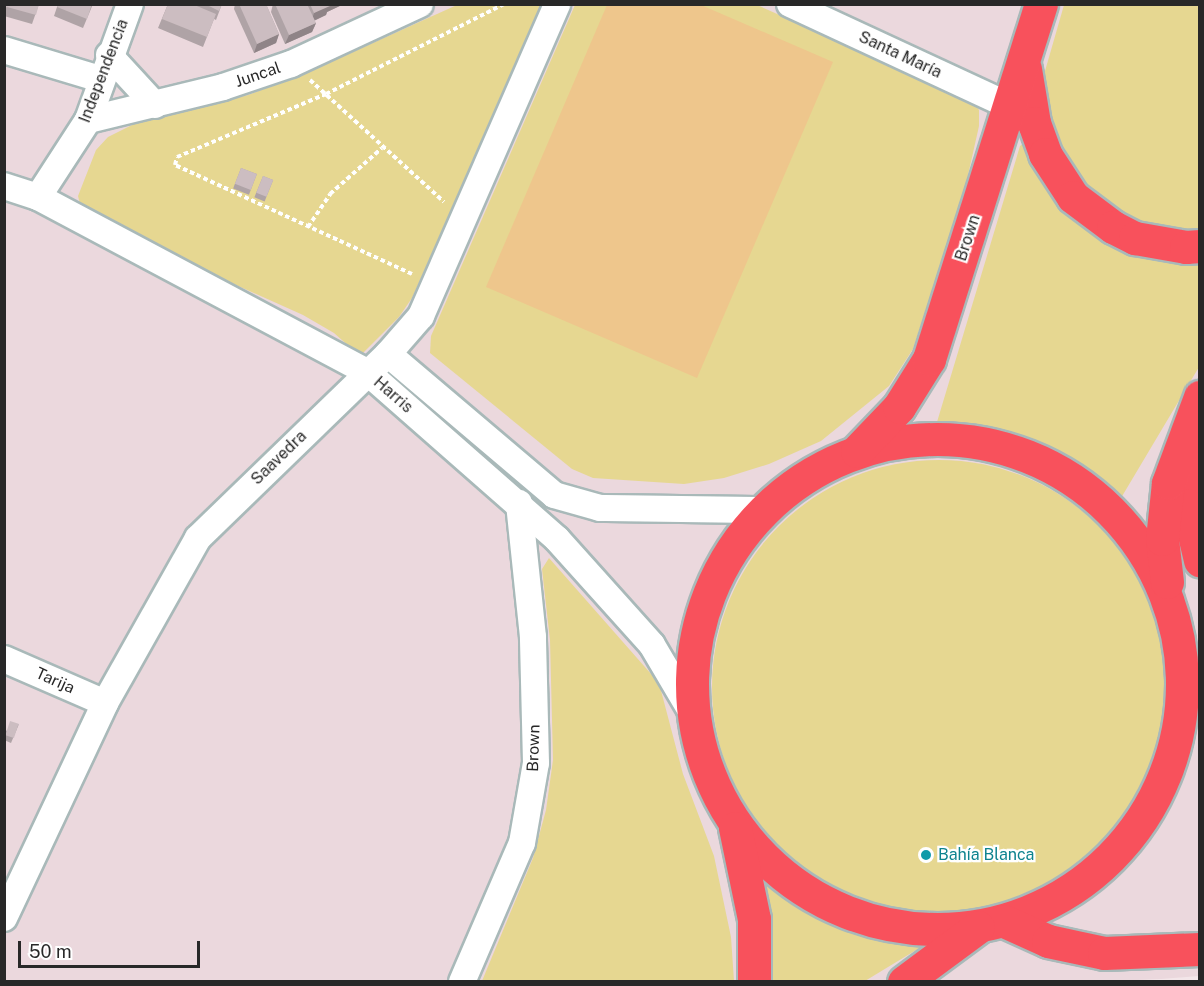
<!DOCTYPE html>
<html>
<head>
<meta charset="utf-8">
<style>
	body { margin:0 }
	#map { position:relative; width:1204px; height:986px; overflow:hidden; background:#ebd8dd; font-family:"Public Sans",sans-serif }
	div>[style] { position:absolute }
	.green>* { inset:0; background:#e6d791 }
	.round { border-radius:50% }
	.pitch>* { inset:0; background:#eec68c }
	.plaza>* { inset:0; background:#f3e6e9 }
	.path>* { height:4px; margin-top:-2px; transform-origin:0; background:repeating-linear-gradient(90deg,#fff 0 4.5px,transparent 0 7.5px) }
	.roads { filter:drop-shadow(2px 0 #a9b9b9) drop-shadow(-2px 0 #a9b9b9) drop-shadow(0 2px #a9b9b9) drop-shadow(0 -2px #a9b9b9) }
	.street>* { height:26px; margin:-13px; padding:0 13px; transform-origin:13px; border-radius:13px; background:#fff }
	.primary>* { height:33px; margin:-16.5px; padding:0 16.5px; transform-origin:16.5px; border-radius:16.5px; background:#f8515c }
	.primary>.ring { margin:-16.5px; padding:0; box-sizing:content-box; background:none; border:33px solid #f8515c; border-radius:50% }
	.wall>* { inset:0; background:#afa3a6; transform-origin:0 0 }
	.shaded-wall>* { inset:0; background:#8f8487 }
	.building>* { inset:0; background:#ccbdc1; transform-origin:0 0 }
	.dots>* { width:16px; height:16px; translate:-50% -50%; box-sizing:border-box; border:3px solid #fff; border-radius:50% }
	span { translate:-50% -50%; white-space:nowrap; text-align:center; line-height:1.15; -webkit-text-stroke:4.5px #fff; paint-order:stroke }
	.street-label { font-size:16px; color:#282828 }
	.culture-label { font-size:16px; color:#0d838f }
	.left { translate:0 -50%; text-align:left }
	.frame { position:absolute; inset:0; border:6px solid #282828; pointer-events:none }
	.scale { position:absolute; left:18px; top:941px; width:182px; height:27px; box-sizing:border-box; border:3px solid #282828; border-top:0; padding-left:8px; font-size:18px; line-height:21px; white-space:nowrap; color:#282828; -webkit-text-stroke:4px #fff; paint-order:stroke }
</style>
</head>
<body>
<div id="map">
	<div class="green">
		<i style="clip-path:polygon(457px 5px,544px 5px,412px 298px,399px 317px,360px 356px,334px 333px,303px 315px,89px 219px,82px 212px,78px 196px,96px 150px,108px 137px,134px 124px,248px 95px,306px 73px)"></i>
		<i style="clip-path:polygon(575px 5px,757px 5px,973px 101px,979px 110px,979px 126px,964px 193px,913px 349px,889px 386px,821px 441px,769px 464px,724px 478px,684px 484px,593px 478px,572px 469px,430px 353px,431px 336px)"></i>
		<i style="clip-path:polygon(1064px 5px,1199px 5px,1199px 236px,1128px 223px,1077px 185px,1046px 126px,1043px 78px)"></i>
		<i style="clip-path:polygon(1026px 141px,1048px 180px,1199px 258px,1199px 367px,1121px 498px,1115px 497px,1072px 462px,1021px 436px,937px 422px,1020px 146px)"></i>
		<i class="round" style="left:712px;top:460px;width:454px;height:454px"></i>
		<i style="clip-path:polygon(549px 558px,659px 683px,683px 774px,714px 856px,731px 937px,734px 981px,482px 981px,533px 858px,546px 810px,553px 760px,550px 640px,542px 569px)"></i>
		<i style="clip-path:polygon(762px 875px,787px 898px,823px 920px,867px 934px,926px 944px,865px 981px,766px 981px)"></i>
	</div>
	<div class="pitch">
		<i style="clip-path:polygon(607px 5px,701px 5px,833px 62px,697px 378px,486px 287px)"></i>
	</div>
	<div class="plaza">
		<i style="clip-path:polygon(1199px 976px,1199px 981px,1115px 981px,1161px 979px)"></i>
	</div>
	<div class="path">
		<i style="left:310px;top:80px;width:181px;rotate:42.3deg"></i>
		<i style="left:308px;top:227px;width:40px;rotate:-56deg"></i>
		<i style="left:330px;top:194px;width:69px;rotate:-41.5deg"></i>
		<i style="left:412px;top:274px;width:261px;rotate:-155.3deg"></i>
		<i style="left:175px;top:165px;width:8px;rotate:-76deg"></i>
		<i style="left:177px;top:157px;width:162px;rotate:-22.9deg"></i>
		<i style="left:326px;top:94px;width:199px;rotate:-26.8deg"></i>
	</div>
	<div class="roads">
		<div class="street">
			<i style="left:790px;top:4px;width:242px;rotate:24.9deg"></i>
			<i style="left:4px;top:50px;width:100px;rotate:16.8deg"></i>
			<i style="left:109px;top:55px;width:68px;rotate:47.4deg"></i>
			<i style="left:88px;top:120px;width:139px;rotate:-13.7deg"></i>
			<i style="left:223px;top:87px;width:72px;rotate:-18.7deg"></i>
			<i style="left:291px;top:64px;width:142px;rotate:-24.9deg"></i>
			<i style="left:4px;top:186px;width:36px;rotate:18deg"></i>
			<i style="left:38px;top:197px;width:373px;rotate:28deg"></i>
			<i style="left:367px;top:372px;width:253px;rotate:41.3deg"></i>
			<i style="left:557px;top:539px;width:142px;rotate:48.1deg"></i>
			<i style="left:652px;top:645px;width:82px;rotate:59.4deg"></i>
			<i style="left:38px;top:197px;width:92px;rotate:-57deg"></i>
			<i style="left:88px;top:120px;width:123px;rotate:-70.1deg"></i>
			<i style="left:388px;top:354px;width:218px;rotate:40.3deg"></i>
			<i style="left:554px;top:495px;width:48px;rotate:15.8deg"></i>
			<i style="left:600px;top:508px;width:162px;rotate:0.7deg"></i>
			<i style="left:4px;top:659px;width:110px;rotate:23.5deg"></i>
			<i style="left:4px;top:918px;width:238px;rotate:-64.8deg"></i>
			<i style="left:105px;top:703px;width:189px;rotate:-60.6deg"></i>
			<i style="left:198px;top:538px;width:264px;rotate:-44.1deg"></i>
			<i style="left:388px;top:354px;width:50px;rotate:-49deg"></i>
			<i style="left:421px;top:316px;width:340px;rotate:-66.4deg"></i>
			<i style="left:462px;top:982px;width:151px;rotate:-66.7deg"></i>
			<i style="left:522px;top:843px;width:81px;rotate:-80.1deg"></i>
			<i style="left:536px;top:763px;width:126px;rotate:-91.4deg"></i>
			<i style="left:533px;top:637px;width:135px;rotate:-96deg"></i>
		</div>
		<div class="primary">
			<i style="left:1025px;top:69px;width:55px;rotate:80.5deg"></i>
			<i style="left:1034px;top:123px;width:33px;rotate:70deg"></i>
			<i style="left:1045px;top:154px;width:51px;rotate:56.9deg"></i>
			<i style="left:1073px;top:197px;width:50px;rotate:36.9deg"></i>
			<i style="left:1113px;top:227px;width:25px;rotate:27deg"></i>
			<i style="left:1135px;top:238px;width:52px;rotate:10deg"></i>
			<i style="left:1186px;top:247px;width:14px;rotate:-4deg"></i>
			<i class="ring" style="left:692px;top:439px;width:457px;height:457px"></i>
			<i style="left:857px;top:451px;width:61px;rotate:-46.3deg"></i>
			<i style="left:899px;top:407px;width:57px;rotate:-58deg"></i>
			<i style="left:929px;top:359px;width:372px;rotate:-72.5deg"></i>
			<i style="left:1188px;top:461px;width:44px;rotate:91.3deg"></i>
			<i style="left:1187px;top:505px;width:57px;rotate:76.7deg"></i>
			<i style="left:1167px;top:582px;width:43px;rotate:-96.6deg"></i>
			<i style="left:1162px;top:539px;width:56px;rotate:-83.9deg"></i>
			<i style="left:1168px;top:483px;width:92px;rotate:-69.6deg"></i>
			<i style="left:735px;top:828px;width:93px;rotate:78.2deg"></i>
			<i style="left:754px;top:919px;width:63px;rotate:90deg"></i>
			<i style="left:1004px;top:921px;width:48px;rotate:24.4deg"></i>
			<i style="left:1048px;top:941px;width:57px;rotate:12.1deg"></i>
			<i style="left:1104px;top:953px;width:96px;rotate:-2.4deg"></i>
			<i style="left:904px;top:982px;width:92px;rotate:-36.6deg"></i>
		</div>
	</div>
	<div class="wall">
		<i style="clip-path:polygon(7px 4px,39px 4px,32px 24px,4px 16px)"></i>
		<i style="clip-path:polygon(58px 4px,93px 4px,83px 28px,54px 16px)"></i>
		<i style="clip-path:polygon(168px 4px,222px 4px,216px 20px,214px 19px,203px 47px,158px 28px)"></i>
		<i style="clip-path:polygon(235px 4px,266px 4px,279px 34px,276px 43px,254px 53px,234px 9px)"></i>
		<i style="clip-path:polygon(273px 4px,344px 4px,327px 12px,326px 15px,314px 21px,316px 23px,312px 32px,285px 44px,271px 12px)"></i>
		<i style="left:241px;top:168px;width:17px;height:22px;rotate:21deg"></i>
		<i style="left:263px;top:176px;width:11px;height:23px;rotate:22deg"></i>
		<i style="clip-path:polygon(19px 724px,11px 743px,4px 740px,4px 732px)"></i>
	</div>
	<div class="shaded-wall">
		<i style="clip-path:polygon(329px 4px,344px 4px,327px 12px,326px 15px,311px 22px,314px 13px)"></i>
		<i style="clip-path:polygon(316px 23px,312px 32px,285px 44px,289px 35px)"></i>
		<i style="clip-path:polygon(279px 34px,276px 43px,254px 53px,257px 44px)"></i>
	</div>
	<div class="building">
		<i style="clip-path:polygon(8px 4px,39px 4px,36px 15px,7px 7px)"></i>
		<i style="clip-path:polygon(58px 4px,92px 4px,87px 19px,57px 7px)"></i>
		<i style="clip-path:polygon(168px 4px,192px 4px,216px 14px,207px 37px,162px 19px)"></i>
		<i style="clip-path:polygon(205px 4px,222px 4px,219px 11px)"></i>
		<i style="clip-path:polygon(239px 4px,266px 4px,279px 34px,257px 44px)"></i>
		<i style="clip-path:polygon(275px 4px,307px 4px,316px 23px,289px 35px)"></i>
		<i style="clip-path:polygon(310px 4px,329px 4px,330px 6px,314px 13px)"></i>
		<i style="left:241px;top:168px;width:17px;height:17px;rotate:21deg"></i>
		<i style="left:263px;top:176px;width:11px;height:18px;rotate:22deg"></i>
		<i style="left:10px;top:721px;width:9px;height:15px;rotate:18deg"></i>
	</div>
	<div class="dots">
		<i style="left:926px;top:855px;background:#0f9aa8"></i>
	</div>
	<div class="street-label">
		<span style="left:900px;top:55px;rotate:25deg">Santa María</span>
		<span style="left:104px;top:71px;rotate:-69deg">Independencia</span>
		<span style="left:258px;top:75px;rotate:-19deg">Juncal</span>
		<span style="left:968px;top:238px;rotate:-72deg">Brown</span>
		<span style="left:393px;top:395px;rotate:41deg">Harris</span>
		<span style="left:279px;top:458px;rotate:-44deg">Saavedra</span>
		<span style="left:55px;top:681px;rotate:24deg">Tarija</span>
		<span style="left:534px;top:748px;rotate:-88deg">Brown</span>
	</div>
	<div class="culture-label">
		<span class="left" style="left:938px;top:855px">Bahía Blanca</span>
	</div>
	<div class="frame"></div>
	<div class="scale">50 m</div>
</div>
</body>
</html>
